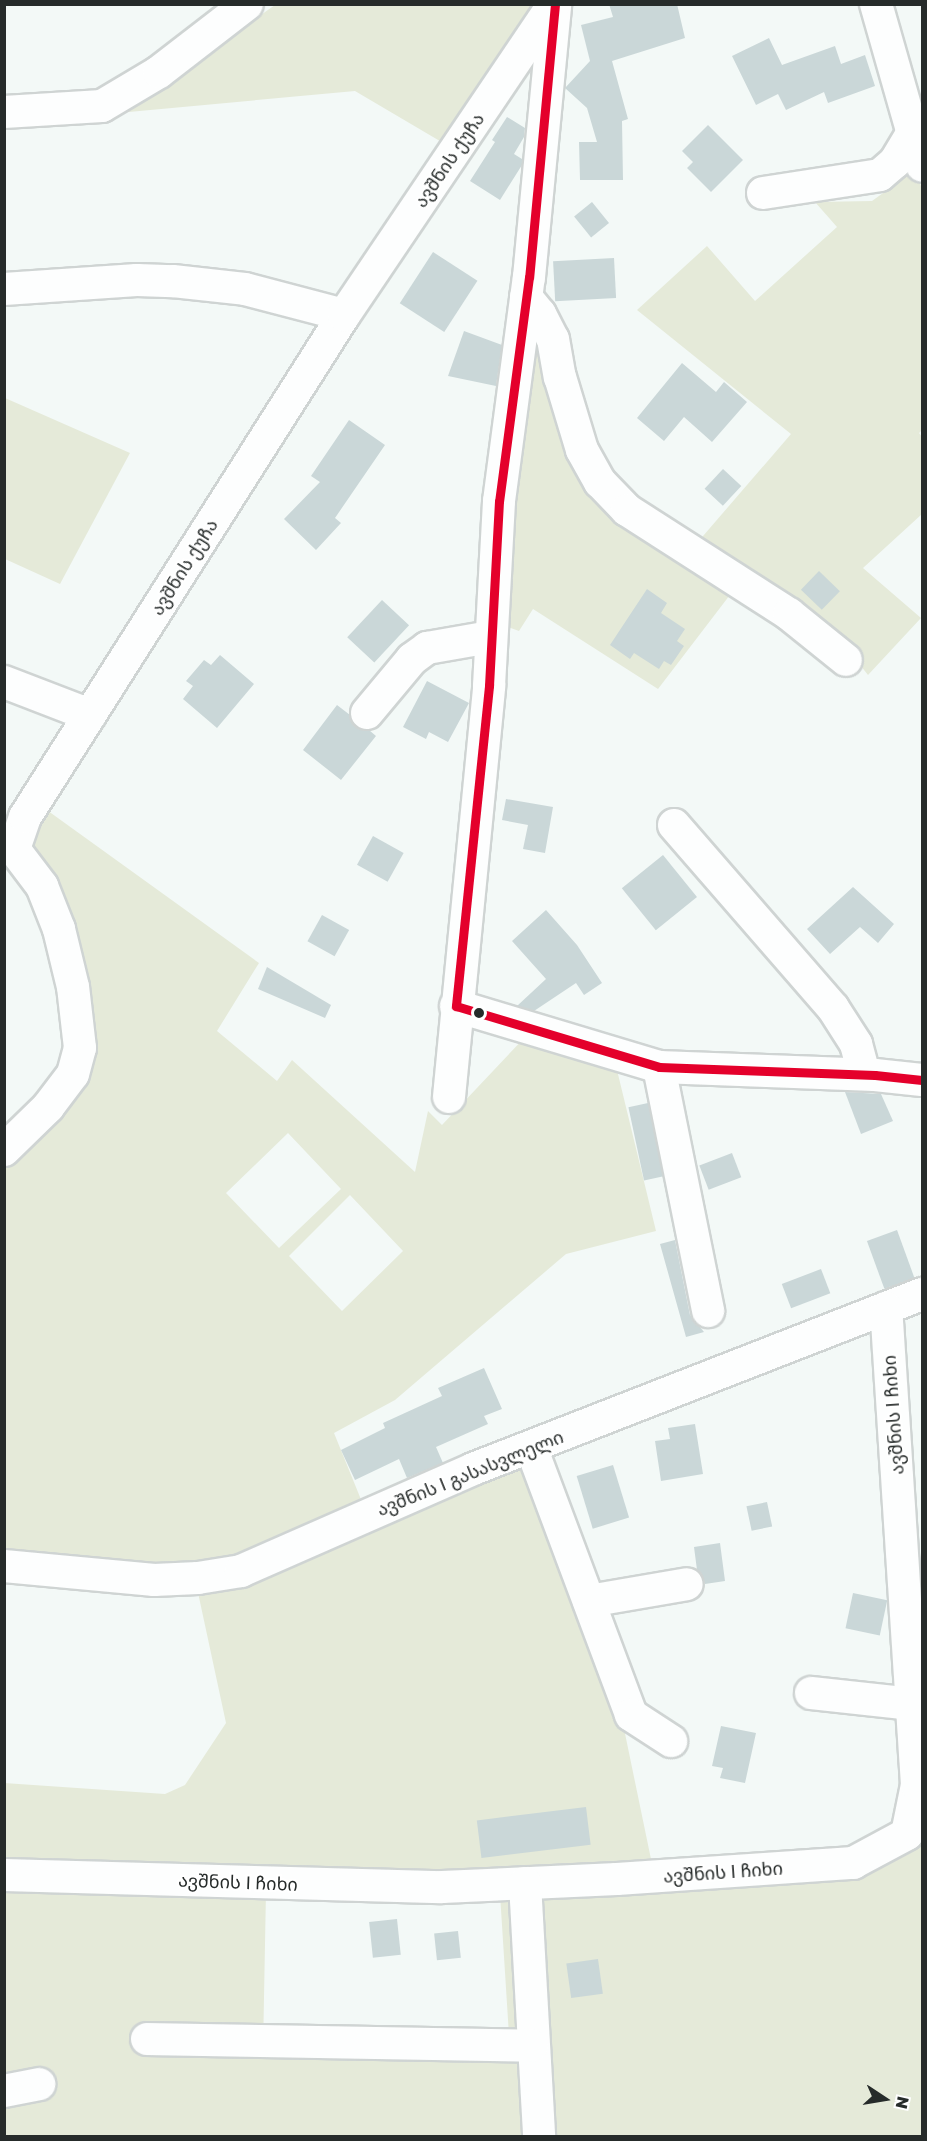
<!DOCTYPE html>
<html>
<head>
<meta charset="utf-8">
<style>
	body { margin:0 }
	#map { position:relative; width:927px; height:2141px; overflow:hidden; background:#f3f9f7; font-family:"Golos Text","Noto Sans Georgian",sans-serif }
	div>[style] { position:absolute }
	.green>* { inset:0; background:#e5ead9 }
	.building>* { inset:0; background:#cad7d8; transform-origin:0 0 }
	.roads { filter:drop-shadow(2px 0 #cfd4d3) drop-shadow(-2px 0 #cfd4d3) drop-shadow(0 2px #cfd4d3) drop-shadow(0 -2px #cfd4d3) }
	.minor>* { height:32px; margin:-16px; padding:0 16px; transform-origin:16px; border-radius:16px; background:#fdfefe }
	.bus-1>* { height:9px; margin:-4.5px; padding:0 4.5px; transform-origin:4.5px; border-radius:4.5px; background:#e4002b }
	.dots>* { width:16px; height:16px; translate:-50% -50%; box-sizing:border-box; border:3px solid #fff; border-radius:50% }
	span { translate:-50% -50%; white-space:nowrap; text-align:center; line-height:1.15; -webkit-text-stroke:4.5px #fff; paint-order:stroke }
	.street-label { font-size:18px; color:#262b2a }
	.frame { position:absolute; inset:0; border:6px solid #262b2a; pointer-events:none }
	.north { position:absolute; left:855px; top:2069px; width:60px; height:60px; -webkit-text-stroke:4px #fff; paint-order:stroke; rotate:102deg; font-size:16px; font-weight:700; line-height:24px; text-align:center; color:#262b2a }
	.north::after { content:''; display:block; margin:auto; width:21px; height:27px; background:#262b2a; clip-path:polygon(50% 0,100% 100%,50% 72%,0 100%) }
</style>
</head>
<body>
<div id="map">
	<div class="green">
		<i style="clip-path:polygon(531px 4px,533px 10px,450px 147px,355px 91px,107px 114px,149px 94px,275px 5px)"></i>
		<i style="clip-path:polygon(915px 170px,922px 189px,922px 430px,919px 433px,922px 437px,922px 514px,863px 568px,921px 618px,868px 675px,853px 656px,697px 543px,791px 434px,637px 310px,707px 246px,755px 301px,837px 227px,815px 202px,872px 201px)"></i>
		<i style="clip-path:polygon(532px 321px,575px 453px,736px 587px,658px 689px,533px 609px,519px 631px,500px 624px)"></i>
		<i style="clip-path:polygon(5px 398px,130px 453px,60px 584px,5px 559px)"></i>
		<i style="clip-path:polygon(evenodd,44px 808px,259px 963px,217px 1031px,277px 1081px,292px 1060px,415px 1172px,428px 1111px,442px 1125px,527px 1035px,617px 1070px,656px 1231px,566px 1254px,395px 1400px,334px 1433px,362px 1502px,246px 1558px,208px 1567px,5px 1557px,5px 1163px,76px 1090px,43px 864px,31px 844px,44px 808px,288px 1133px,341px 1189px,279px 1248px,226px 1193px,288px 1133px,44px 808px,350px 1195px,403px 1251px,342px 1311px,289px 1256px,350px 1195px)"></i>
		<i style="clip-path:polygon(527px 1462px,622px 1719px,652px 1864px,493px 1872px,5px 1864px,4px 1783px,165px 1794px,185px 1785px,226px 1723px,197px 1588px)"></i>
		<i style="clip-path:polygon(922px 1814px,922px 2136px,5px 2136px,5px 1886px,266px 1891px,263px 2051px,510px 2051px,500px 1894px,853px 1873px)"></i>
	</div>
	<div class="building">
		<i style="clip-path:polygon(609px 4px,677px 4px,685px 38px,612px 61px,628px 119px,622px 121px,623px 180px,580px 180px,579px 142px,597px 142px,587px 108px,565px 88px,590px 61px,581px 25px,613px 17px)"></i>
		<i style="clip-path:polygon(769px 38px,782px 65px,835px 46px,841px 64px,865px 55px,875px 86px,828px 103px,824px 92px,786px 110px,778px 94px,756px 105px,732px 56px)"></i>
		<i style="clip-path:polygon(507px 117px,525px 128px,524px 137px,514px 154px,522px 159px,522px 165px,500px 200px,470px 181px,495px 142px,492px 140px)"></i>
		<i style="clip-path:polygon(708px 125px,743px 160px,711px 192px,687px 168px,693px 162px,682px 151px)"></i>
		<i style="left:592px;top:202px;width:27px;height:23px;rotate:51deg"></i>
		<i style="left:433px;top:252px;width:53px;height:61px;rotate:33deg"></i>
		<i style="left:614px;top:258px;width:40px;height:61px;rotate:87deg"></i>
		<i style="clip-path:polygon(464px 331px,502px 345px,496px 386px,448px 376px)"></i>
		<i style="clip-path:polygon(682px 363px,716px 392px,724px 382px,747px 402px,712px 442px,684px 417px,664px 441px,637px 418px)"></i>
		<i style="clip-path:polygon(349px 420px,385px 445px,335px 518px,341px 523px,316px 550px,284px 519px,320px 482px,311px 476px)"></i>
		<i style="left:723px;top:469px;width:25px;height:27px;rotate:43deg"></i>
		<i style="left:819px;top:571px;width:29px;height:26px;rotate:44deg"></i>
		<i style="clip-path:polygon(647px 589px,667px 603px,661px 613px,685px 629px,677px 641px,684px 646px,671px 665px,664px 661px,659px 669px,634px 653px,630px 659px,610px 645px)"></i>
		<i style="left:382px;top:600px;width:37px;height:51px;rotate:43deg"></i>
		<i style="clip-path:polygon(220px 655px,254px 684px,217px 728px,183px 699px,193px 686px,186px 681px,204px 660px,211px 665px)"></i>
		<i style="clip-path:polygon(427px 681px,469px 703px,448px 742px,429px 732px,426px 739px,403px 727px)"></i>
		<i style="clip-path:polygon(337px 705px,350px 715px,356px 727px,369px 730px,376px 736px,341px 780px,303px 750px)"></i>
		<i style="clip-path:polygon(506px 799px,553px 807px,545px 853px,523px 849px,528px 825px,502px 820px)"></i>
		<i style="left:373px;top:836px;width:35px;height:33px;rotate:29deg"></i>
		<i style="left:663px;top:855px;width:54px;height:53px;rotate:51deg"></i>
		<i style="clip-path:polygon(853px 887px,894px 924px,878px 943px,860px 927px,830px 954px,807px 929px)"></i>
		<i style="clip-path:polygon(546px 910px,577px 945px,602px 983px,584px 995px,576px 983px,534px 1011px,517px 1006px,546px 979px,512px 941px)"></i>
		<i style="left:322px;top:915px;width:31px;height:30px;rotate:29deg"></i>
		<i style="clip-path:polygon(267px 967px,331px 1005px,325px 1018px,258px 989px)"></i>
		<i style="clip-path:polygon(845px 1092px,881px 1094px,893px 1121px,861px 1134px)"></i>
		<i style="left:648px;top:1103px;width:75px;height:20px;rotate:78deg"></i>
		<i style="left:732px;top:1153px;width:26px;height:35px;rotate:69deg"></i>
		<i style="left:897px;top:1230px;width:51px;height:32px;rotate:70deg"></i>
		<i style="clip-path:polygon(675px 1240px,690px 1315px,704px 1332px,686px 1337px,660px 1244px)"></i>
		<i style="left:821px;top:1269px;width:26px;height:42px;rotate:69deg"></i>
		<i style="clip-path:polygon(484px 1368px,502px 1409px,484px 1416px,488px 1424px,436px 1447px,443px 1463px,407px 1478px,399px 1459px,355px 1480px,341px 1450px,385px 1428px,383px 1423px,442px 1396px,438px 1388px)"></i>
		<i style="clip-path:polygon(695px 1424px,703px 1474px,661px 1481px,655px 1441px,670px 1439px,668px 1428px)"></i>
		<i style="left:613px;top:1465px;width:55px;height:38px;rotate:73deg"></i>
		<i style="left:767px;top:1502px;width:25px;height:21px;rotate:78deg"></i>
		<i style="clip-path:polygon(720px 1543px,725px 1581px,705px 1584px,701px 1573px,697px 1570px,694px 1547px)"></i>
		<i style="left:853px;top:1593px;width:35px;height:36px;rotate:12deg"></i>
		<i style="clip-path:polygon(721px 1726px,756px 1733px,745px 1783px,720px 1778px,723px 1768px,712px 1766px)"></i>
		<i style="left:586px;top:1807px;width:38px;height:110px;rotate:83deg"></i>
		<i style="left:397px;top:1919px;width:36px;height:28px;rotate:84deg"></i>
		<i style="left:458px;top:1931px;width:27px;height:24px;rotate:84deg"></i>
		<i style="left:598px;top:1959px;width:35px;height:32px;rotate:82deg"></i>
	</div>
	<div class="roads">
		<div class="minor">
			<i style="left:876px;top:4px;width:168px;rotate:74.1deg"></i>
			<i style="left:4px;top:112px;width:98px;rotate:-3.5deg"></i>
			<i style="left:102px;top:106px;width:66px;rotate:-30.8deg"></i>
			<i style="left:159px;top:72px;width:111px;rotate:-37.7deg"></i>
			<i style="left:763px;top:193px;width:118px;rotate:-8.7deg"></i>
			<i style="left:880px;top:175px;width:20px;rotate:-41deg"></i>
			<i style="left:895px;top:162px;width:35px;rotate:-59deg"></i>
			<i style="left:4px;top:289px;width:133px;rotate:-3.9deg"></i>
			<i style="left:137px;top:280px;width:36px;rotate:2deg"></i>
			<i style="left:173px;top:281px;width:72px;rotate:6.3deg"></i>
			<i style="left:245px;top:289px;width:102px;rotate:14.7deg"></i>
			<i style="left:526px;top:297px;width:22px;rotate:51deg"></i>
			<i style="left:540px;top:314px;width:28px;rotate:63deg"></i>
			<i style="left:553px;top:339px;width:39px;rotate:80deg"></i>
			<i style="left:560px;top:377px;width:76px;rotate:73.2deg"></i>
			<i style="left:582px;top:450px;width:37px;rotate:61deg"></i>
			<i style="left:600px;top:482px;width:39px;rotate:46deg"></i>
			<i style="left:627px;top:510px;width:193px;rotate:32.7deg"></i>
			<i style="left:789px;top:614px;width:73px;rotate:38.9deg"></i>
			<i style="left:4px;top:682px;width:92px;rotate:21deg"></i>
			<i style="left:367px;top:713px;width:70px;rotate:-50.2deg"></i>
			<i style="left:412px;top:659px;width:19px;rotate:-36deg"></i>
			<i style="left:427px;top:648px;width:64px;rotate:-9.9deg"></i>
			<i style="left:674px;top:825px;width:242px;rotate:49deg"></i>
			<i style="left:833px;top:1008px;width:43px;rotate:57.4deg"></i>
			<i style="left:856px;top:1044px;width:31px;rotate:75deg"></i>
			<i style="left:456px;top:1006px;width:212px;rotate:16.7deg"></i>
			<i style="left:659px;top:1067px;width:216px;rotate:2.1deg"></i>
			<i style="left:875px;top:1075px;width:47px;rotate:6.1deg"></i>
			<i style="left:659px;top:1067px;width:249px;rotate:78.6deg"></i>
			<i style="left:449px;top:1097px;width:413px;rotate:-84.4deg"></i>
			<i style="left:489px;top:686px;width:185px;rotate:-86.9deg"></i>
			<i style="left:499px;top:501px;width:226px;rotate:-82.4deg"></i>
			<i style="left:529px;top:277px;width:273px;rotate:-84.5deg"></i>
			<i style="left:4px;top:1150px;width:62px;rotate:-44.3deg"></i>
			<i style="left:48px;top:1107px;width:41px;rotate:-52.9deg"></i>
			<i style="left:73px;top:1074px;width:27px;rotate:-75deg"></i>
			<i style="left:80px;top:1048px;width:61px;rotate:-96.5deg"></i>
			<i style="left:73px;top:987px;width:60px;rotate:-103.6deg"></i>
			<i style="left:59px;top:929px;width:46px;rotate:-111.6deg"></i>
			<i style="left:42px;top:886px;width:46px;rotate:-127.1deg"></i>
			<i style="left:14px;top:849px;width:34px;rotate:-71deg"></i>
			<i style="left:25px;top:817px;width:595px;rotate:-57.57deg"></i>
			<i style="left:344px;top:315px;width:375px;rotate:-56deg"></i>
			<i style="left:531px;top:1447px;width:286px;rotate:69.5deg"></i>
			<i style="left:631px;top:1715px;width:48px;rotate:33deg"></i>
			<i style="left:4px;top:1566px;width:151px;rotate:5.3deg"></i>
			<i style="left:154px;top:1580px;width:44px;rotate:-2.6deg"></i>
			<i style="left:198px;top:1578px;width:44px;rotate:-9.2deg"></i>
			<i style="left:241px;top:1571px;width:253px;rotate:-23.7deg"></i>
			<i style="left:473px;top:1469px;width:482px;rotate:-21.3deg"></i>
			<i style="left:589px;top:1601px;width:99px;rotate:-9.8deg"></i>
			<i style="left:811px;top:1693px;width:102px;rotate:6.2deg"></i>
			<i style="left:4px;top:1875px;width:438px;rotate:1.6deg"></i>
			<i style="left:442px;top:1887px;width:175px;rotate:-2.6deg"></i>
			<i style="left:617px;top:1879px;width:237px;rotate:-3.9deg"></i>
			<i style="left:853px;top:1863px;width:61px;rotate:-28.2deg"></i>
			<i style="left:907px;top:1834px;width:50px;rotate:-78.5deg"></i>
			<i style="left:917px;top:1785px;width:478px;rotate:-93.7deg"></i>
			<i style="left:525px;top:1883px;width:253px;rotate:86.8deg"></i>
			<i style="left:147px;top:2039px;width:385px;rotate:1deg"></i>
			<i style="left:4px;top:2091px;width:36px;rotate:-11deg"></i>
		</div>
	</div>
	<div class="bus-1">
		<i style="left:555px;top:4px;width:274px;rotate:95.4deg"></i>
		<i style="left:529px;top:277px;width:226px;rotate:97.6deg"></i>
		<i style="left:499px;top:501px;width:185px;rotate:93.1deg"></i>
		<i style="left:489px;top:686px;width:322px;rotate:95.9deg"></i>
		<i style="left:456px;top:1006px;width:212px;rotate:16.7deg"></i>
		<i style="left:659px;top:1067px;width:216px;rotate:2.1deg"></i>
		<i style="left:875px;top:1075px;width:47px;rotate:6.1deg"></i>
	</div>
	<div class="dots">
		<i style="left:479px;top:1013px;background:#262b2a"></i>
	</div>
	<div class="street-label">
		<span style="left:449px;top:160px;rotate:-56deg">ავშნის ქუჩა</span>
		<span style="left:184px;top:567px;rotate:-58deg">ავშნის ქუჩა</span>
		<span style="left:893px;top:1415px;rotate:-94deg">ავშნის I ჩიხი</span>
		<span style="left:470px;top:1473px;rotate:-22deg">ავშნის I გასასვლელი</span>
		<span style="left:723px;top:1872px;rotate:-4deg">ავშნის I ჩიხი</span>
		<span style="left:238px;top:1882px;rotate:2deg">ავშნის I ჩიხი</span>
	</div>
	<div class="frame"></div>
	<div class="north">N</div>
</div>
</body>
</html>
